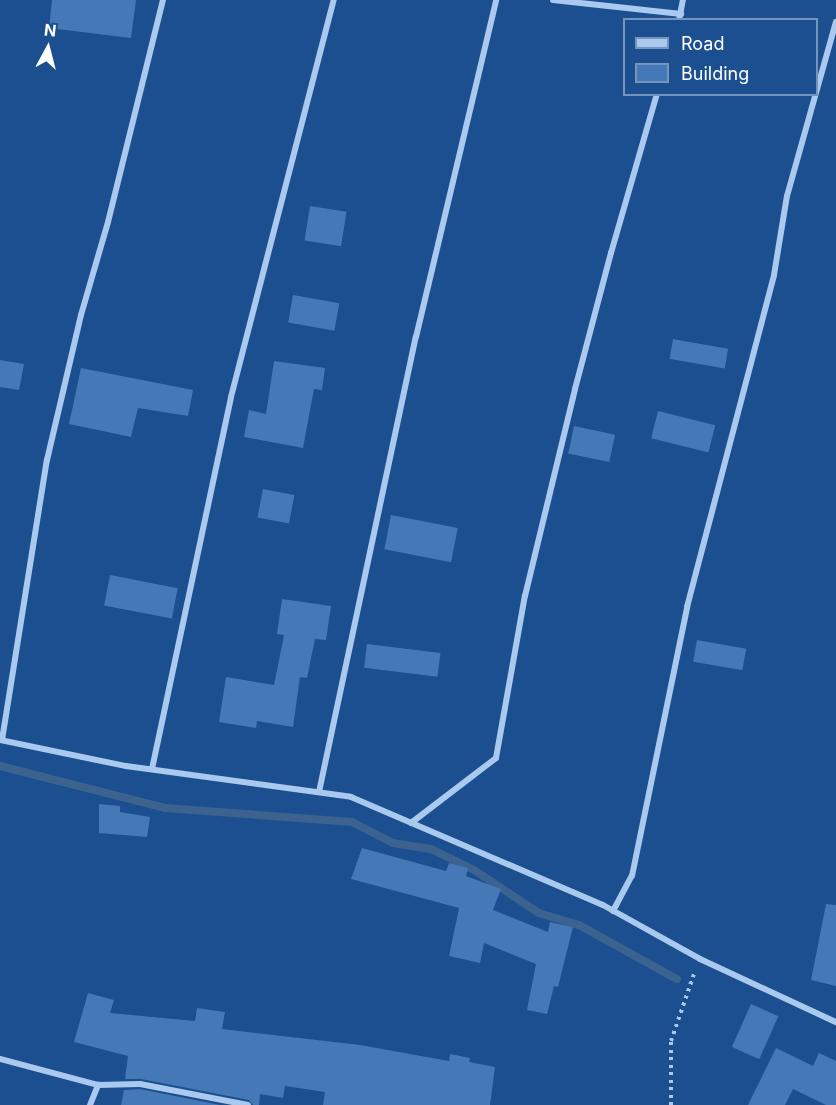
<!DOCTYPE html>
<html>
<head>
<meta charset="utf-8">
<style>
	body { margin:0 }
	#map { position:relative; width:836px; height:1105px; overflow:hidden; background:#1b4f8f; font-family:Inter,sans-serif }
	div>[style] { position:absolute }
	.stream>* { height:8px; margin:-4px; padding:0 4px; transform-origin:4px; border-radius:4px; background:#3c6290 }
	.building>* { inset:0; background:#4478b7; transform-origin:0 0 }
	.path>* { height:4px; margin-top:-2px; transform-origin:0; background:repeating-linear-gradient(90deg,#a9c9ee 0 3px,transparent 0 7.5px) }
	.minor>* { height:6px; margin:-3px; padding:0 3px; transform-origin:3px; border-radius:3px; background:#a9c9ee }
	span { translate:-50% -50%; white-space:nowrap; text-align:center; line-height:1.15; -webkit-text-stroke:5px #1b4f8f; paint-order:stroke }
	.legend { position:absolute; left:623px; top:18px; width:195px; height:78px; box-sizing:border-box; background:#1b4f8f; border:2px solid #7695bc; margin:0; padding:8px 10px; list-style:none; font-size:18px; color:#fff }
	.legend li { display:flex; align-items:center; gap:12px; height:30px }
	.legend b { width:30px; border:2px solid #7695bc }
	.north { position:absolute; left:18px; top:18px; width:60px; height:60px; -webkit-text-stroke:4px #1b4f8f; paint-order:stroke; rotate:7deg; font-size:16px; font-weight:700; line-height:24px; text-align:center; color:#fff }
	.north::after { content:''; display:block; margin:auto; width:21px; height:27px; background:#fff; clip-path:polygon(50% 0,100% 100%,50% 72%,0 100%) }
</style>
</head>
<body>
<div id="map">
	<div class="stream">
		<i style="left:0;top:766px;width:170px;rotate:14.3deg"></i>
		<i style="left:165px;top:808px;width:188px;rotate:4.3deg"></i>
		<i style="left:352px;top:822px;width:46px;rotate:27.1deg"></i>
		<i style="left:393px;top:843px;width:38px;rotate:9deg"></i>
		<i style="left:431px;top:849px;width:48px;rotate:26deg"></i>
		<i style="left:474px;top:870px;width:78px;rotate:33.5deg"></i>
		<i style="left:539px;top:913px;width:42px;rotate:16.7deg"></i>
		<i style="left:579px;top:925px;width:112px;rotate:28.9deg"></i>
	</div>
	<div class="building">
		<i style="clip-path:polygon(52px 0,136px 0,131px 38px,49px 28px)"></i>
		<i style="left:310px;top:206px;width:37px;height:35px;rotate:9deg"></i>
		<i style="left:293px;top:295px;width:47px;height:28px;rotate:10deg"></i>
		<i style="left:673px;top:339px;width:56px;height:20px;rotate:10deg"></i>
		<i style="clip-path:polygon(0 360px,24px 364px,19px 390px,0 387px)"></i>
		<i style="clip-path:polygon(274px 361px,325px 368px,322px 390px,314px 389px,303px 448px,244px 437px,249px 410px,266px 414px)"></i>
		<i style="clip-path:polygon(81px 368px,193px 390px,188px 416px,138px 408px,131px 437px,69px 424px)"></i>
		<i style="left:658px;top:411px;width:59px;height:28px;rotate:14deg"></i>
		<i style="left:574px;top:426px;width:42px;height:28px;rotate:12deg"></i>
		<i style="left:263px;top:489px;width:32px;height:29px;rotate:11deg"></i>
		<i style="left:391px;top:515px;width:68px;height:35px;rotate:11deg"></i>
		<i style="left:110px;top:575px;width:69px;height:31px;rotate:11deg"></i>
		<i style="clip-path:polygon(282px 599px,331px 606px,326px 640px,315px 639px,307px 678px,300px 677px,293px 727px,257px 721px,256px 728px,219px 722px,226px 677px,274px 685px,284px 635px,277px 634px)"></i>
		<i style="left:697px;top:640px;width:50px;height:22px;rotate:10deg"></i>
		<i style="left:367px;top:644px;width:74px;height:24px;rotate:7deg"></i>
		<i style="clip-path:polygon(99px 804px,120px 806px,120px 812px,150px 817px,147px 837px,99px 833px)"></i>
		<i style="clip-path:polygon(362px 848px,446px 871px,449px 863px,468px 868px,466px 876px,501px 889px,493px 910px,548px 932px,550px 922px,573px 927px,558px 987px,554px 986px,547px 1014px,527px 1010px,536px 964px,484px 943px,480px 963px,449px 956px,459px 908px,351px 879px)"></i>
		<i style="clip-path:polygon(826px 904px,836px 905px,836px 986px,811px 980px)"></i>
		<i style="clip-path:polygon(88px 993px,114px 1000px,110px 1013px,195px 1021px,197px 1008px,225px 1012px,222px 1029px,360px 1045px,449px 1061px,450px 1054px,470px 1058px,469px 1062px,495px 1067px,490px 1105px,323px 1105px,325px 1092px,285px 1086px,283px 1098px,260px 1094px,259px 1105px,253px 1105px,249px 1100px,141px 1079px,125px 1079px,128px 1056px,74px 1042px)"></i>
		<i style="left:751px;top:1004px;width:30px;height:47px;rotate:24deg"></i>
		<i style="clip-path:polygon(776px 1048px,813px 1066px,819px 1053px,836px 1061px,836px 1105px,826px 1105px,793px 1089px,785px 1105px,748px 1105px)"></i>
		<i style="clip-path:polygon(140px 1089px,220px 1105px,121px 1105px,124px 1090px)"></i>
	</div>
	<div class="path">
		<i style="left:671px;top:1105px;width:64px;rotate:-90deg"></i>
		<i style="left:671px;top:1041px;width:71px;rotate:-71.1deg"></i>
	</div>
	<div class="minor">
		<i style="left:553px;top:0;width:129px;rotate:6.2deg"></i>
		<i style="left:679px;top:20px;width:20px;rotate:-79deg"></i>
		<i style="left:0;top:740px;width:129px;rotate:11.7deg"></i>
		<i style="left:126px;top:766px;width:227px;rotate:7.8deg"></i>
		<i style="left:351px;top:797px;width:274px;rotate:23.2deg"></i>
		<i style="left:603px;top:905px;width:111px;rotate:29.1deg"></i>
		<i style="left:700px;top:959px;width:150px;rotate:24.9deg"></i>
		<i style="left:2px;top:740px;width:284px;rotate:-80.9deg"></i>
		<i style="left:47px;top:460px;width:149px;rotate:-76.8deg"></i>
		<i style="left:81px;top:315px;width:97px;rotate:-73.8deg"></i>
		<i style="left:108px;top:222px;width:229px;rotate:-76.1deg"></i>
		<i style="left:152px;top:769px;width:380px;rotate:-78deg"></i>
		<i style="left:231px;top:397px;width:410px;rotate:-75.5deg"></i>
		<i style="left:319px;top:792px;width:465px;rotate:-78deg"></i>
		<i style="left:416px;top:337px;width:346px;rotate:-76.6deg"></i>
		<i style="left:411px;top:823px;width:107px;rotate:-37.4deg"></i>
		<i style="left:496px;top:758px;width:165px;rotate:-79.9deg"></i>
		<i style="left:525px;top:596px;width:213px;rotate:-76.4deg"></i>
		<i style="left:575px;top:389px;width:141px;rotate:-75.2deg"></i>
		<i style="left:611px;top:253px;width:166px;rotate:-73.9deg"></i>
		<i style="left:613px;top:911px;width:40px;rotate:-62deg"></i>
		<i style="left:632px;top:876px;width:275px;rotate:-78.4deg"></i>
		<i style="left:687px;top:607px;width:343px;rotate:-75.3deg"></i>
		<i style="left:774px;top:275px;width:80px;rotate:-80.7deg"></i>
		<i style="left:787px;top:196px;width:181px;rotate:-74.3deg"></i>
		<i style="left:0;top:1059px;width:101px;rotate:14.9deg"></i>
		<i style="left:98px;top:1085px;width:42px;rotate:-1.4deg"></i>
		<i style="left:140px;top:1084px;width:110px;rotate:11deg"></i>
		<i style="left:90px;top:1105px;width:22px;rotate:-68deg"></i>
	</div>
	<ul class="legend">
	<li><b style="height:8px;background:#a9c9ee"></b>Road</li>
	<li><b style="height:16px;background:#4478b7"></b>Building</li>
	</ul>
	<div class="north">N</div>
</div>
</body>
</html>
